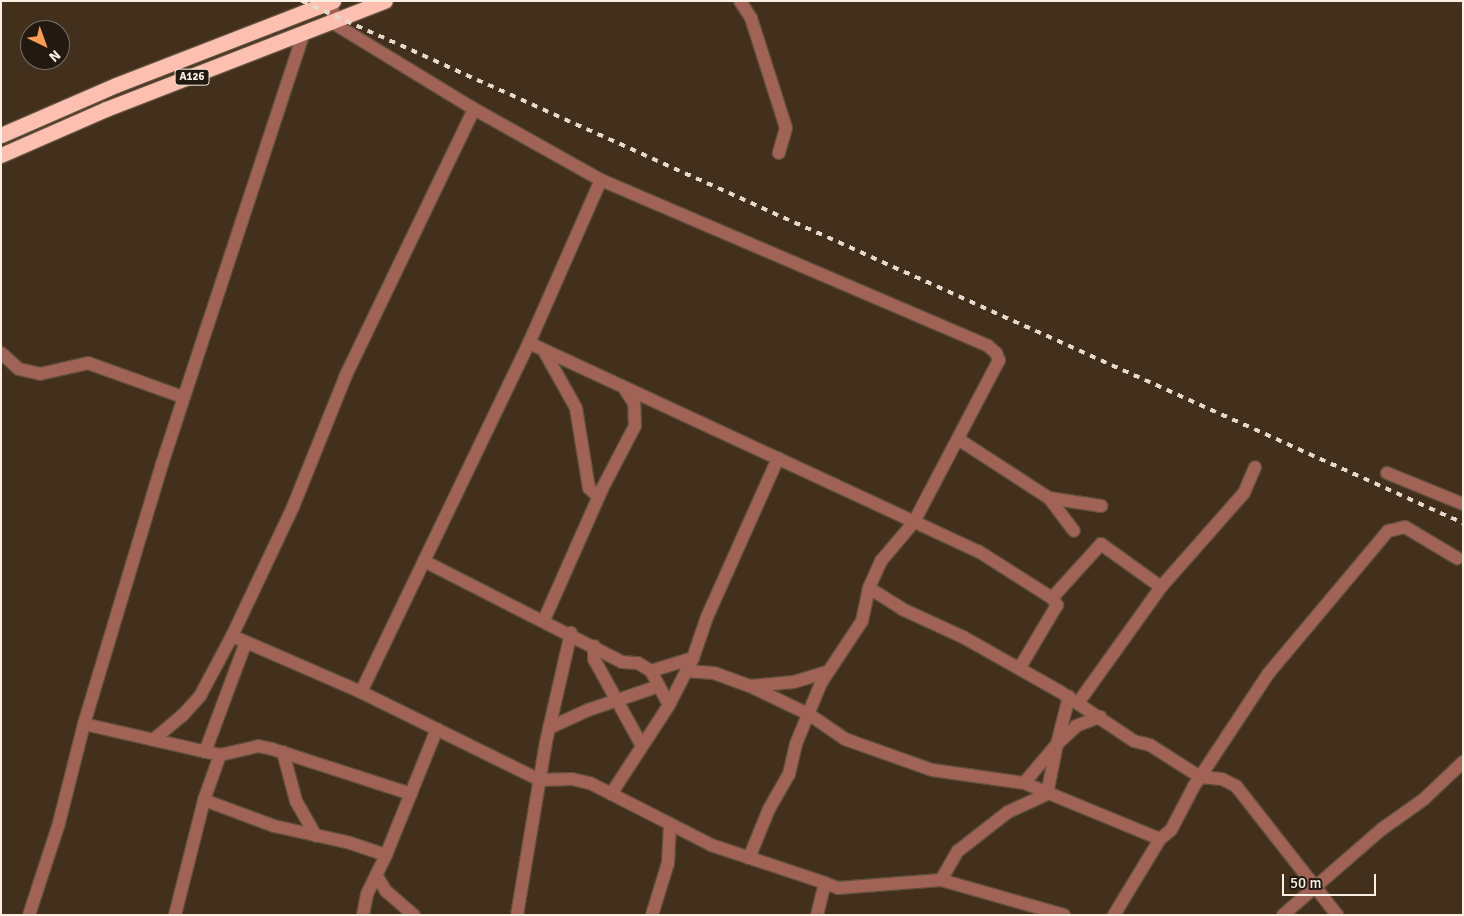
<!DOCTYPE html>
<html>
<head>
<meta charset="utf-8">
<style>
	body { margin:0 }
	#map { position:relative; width:1464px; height:916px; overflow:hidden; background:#42301c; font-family:Signika,sans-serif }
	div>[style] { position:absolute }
	.roads { filter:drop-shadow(1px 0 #604f3c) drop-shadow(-1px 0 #604f3c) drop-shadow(0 1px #604f3c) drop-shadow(0 -1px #604f3c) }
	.minor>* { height:12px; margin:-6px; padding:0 6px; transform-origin:6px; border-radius:6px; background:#a06355 }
	.highway>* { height:15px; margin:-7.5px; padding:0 7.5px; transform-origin:7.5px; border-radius:7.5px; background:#fcbfb0 }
	.rail>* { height:4px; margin-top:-2px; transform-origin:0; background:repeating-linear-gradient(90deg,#e6d9cc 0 6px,transparent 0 12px) }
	span { translate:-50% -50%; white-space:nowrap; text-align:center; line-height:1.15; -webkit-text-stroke:5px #221a11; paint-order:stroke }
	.shield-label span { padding:1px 4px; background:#221a11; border:1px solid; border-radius:4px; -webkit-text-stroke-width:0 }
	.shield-label { font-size:11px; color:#fcf0e4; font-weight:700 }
	.frame { position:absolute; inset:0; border:2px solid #fcf0e4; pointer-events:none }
	.north { position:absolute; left:20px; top:20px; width:50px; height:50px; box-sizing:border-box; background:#221a11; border:1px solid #797065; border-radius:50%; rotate:138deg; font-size:14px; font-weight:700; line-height:20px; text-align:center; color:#fcf0e4 }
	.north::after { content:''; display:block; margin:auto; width:18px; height:22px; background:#fd9d55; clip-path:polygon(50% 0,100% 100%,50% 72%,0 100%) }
	.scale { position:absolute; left:1282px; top:874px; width:94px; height:22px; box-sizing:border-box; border:2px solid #fcf0e4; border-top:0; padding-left:6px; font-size:15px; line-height:18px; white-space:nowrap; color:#fcf0e4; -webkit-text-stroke:4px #221a11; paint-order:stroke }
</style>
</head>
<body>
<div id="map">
	<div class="roads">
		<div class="minor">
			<i style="left:332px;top:1px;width:22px;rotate:87deg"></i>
			<i style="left:333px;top:23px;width:165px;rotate:31.4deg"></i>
			<i style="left:474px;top:109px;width:145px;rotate:29.2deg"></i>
			<i style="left:601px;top:180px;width:421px;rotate:23.2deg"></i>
			<i style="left:988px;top:346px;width:11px;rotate:41deg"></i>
			<i style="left:996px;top:353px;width:8px;rotate:67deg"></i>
			<i style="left:999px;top:360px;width:183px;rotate:117.7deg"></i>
			<i style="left:914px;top:522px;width:51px;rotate:130.2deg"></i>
			<i style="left:881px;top:561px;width:30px;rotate:114deg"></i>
			<i style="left:869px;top:588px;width:34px;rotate:102deg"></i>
			<i style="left:862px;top:621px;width:74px;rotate:123.5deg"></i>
			<i style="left:821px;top:683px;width:66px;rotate:112.3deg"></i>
			<i style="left:796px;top:744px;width:31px;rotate:103deg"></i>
			<i style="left:789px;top:774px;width:40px;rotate:119.7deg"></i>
			<i style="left:769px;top:809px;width:53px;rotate:112.2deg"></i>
			<i style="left:740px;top:1px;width:20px;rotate:57deg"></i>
			<i style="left:751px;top:18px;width:115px;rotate:72.3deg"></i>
			<i style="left:786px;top:128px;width:26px;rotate:106deg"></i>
			<i style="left:529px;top:343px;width:495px;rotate:24.9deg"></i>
			<i style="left:978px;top:551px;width:88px;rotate:32.4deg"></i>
			<i style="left:1052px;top:598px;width:9px;rotate:54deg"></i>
			<i style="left:1057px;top:605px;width:74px;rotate:120.7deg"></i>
			<i style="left:544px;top:351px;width:65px;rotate:60.7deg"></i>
			<i style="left:576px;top:408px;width:81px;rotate:80.8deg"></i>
			<i style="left:589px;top:488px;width:13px;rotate:42deg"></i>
			<i style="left:1px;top:353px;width:24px;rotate:42deg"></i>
			<i style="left:19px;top:369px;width:22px;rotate:13deg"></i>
			<i style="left:40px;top:374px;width:49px;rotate:-12.9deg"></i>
			<i style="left:88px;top:363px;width:101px;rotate:19.7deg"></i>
			<i style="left:958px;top:439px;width:108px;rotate:33deg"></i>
			<i style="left:1049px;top:498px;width:41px;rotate:52.9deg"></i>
			<i style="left:1387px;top:473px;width:82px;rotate:22.2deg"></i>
			<i style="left:1049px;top:498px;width:53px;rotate:8.7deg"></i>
			<i style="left:424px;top:561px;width:222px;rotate:27deg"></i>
			<i style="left:622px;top:662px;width:16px;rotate:4deg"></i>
			<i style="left:638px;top:663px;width:15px;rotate:32deg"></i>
			<i style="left:651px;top:671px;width:38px;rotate:62deg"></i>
			<i style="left:869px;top:588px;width:39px;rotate:32deg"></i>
			<i style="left:902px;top:609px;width:67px;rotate:24.7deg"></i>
			<i style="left:963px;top:637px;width:110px;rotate:29.4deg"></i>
			<i style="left:1059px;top:691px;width:90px;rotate:33.7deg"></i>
			<i style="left:1134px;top:741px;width:16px;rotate:14deg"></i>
			<i style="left:1150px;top:745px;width:59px;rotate:32.6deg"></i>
			<i style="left:1200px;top:777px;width:22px;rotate:5deg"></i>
			<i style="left:1222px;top:779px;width:16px;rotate:27deg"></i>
			<i style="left:1236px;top:786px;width:164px;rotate:51.9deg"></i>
			<i style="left:1052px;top:598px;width:73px;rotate:-47.8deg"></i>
			<i style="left:1101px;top:544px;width:74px;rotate:35.6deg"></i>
			<i style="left:1161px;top:587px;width:125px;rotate:-48.6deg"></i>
			<i style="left:1244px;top:493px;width:28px;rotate:-67deg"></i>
			<i style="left:544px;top:620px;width:143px;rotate:-66.1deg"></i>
			<i style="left:602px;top:489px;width:71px;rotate:-62.4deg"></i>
			<i style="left:635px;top:426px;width:23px;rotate:-92deg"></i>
			<i style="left:634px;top:403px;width:14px;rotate:-124deg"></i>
			<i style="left:232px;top:636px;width:141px;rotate:23.5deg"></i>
			<i style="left:361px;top:692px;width:199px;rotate:26.2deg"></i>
			<i style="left:540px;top:780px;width:32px;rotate:-2deg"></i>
			<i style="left:572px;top:779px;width:18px;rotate:13deg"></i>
			<i style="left:590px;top:783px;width:136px;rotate:27.1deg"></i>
			<i style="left:711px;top:845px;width:120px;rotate:18.4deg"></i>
			<i style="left:825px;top:883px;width:14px;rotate:21deg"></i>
			<i style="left:838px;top:888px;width:103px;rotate:-4.4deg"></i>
			<i style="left:941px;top:880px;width:128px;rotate:15.9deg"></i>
			<i style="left:594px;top:646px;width:13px;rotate:90deg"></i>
			<i style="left:594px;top:659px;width:99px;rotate:61.1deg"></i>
			<i style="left:651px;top:671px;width:44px;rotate:-17.2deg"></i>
			<i style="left:686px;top:671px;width:28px;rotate:4deg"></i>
			<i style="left:714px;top:673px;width:38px;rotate:20deg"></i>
			<i style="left:750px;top:686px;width:67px;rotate:25.8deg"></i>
			<i style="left:810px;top:715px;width:42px;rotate:34.4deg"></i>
			<i style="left:845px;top:739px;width:92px;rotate:19.6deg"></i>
			<i style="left:932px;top:770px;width:93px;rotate:8deg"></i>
			<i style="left:1024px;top:783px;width:147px;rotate:22.4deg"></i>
			<i style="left:1160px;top:839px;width:14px;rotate:-39deg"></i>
			<i style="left:1171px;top:830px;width:50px;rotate:-62.4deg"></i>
			<i style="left:1194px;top:786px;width:134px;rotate:-56.5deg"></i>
			<i style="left:1268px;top:674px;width:187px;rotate:-50deg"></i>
			<i style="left:1388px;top:531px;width:17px;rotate:-13deg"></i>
			<i style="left:1405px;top:527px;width:61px;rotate:30.8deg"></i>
			<i style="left:750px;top:686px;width:44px;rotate:-5.2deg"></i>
			<i style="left:794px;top:682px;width:34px;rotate:-17deg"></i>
			<i style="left:361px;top:692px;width:387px;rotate:-64.3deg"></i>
			<i style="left:529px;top:343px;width:178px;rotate:-66.2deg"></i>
			<i style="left:1078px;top:703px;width:143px;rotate:-54.4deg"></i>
			<i style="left:84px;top:724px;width:139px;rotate:12.8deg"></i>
			<i style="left:220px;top:755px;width:39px;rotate:-13deg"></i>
			<i style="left:258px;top:746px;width:14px;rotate:12deg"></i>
			<i style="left:272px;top:749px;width:146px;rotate:17.9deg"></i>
			<i style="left:549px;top:728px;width:43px;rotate:-24.8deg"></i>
			<i style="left:588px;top:710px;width:75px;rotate:-18.7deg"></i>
			<i style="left:153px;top:740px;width:38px;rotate:-40deg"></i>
			<i style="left:182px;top:716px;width:27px;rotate:-48deg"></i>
			<i style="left:200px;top:696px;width:68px;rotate:-61.9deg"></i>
			<i style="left:232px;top:636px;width:143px;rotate:-64.7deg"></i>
			<i style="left:293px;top:507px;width:142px;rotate:-68.1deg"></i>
			<i style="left:346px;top:375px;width:295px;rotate:-64.3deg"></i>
			<i style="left:205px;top:752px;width:117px;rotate:-69.6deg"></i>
			<i style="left:283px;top:752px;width:51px;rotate:75.1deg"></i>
			<i style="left:296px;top:801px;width:40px;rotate:60.3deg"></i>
			<i style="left:1024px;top:783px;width:51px;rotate:-49.8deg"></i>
			<i style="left:1057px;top:744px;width:49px;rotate:-75.7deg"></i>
			<i style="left:611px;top:794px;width:106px;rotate:-56.9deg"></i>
			<i style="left:669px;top:705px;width:53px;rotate:-62.9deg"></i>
			<i style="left:693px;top:658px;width:43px;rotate:-71.1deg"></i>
			<i style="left:707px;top:617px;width:174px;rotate:-65.9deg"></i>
			<i style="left:204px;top:800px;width:75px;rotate:20.4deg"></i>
			<i style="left:274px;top:826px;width:75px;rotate:12.4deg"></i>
			<i style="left:347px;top:842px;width:41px;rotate:18.4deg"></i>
			<i style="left:376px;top:875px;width:19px;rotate:58deg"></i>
			<i style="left:386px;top:891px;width:37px;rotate:41deg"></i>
			<i style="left:941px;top:880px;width:34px;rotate:-60deg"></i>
			<i style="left:958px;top:851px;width:63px;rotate:-38deg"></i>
			<i style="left:1008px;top:812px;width:43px;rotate:-24.8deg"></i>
			<i style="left:1047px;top:794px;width:51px;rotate:-78.7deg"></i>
			<i style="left:1057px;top:744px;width:26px;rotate:-43deg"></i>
			<i style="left:1076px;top:726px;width:26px;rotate:-21deg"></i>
			<i style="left:29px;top:915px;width:97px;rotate:-71.9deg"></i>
			<i style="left:59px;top:823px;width:102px;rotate:-75.8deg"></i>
			<i style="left:84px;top:724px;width:271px;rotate:-73.3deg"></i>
			<i style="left:162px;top:464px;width:453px;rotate:-71.8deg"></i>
			<i style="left:175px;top:915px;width:119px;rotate:-75.8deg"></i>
			<i style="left:204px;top:800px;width:48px;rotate:-70.4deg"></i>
			<i style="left:363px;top:915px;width:21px;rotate:-79deg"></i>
			<i style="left:367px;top:894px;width:43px;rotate:-64deg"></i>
			<i style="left:386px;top:855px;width:136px;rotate:-68deg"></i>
			<i style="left:517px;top:915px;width:175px;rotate:-80.5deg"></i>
			<i style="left:546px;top:742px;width:112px;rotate:-77.1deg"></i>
			<i style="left:652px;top:915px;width:54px;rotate:-72.9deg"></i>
			<i style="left:668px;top:863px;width:39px;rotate:-87deg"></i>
			<i style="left:817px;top:915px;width:33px;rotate:-76deg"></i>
			<i style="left:1114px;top:915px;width:89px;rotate:-58.8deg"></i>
			<i style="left:1283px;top:915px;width:131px;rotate:-41deg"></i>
			<i style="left:1382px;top:829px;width:52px;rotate:-35.5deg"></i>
			<i style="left:1424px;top:799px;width:54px;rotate:-43.5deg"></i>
		</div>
		<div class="highway">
			<i style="left:1px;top:135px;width:125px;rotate:-23.5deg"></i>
			<i style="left:116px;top:85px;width:233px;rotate:-21.2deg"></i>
			<i style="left:1px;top:155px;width:115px;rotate:-23.7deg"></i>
			<i style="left:106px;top:109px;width:299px;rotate:-21.2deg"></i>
		</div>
	</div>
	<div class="rail">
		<i style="left:302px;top:1px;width:1273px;rotate:24.21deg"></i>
	</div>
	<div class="shield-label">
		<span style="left:192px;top:77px">A126</span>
	</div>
	<div class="frame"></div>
	<div class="north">N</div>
	<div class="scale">50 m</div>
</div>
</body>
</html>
